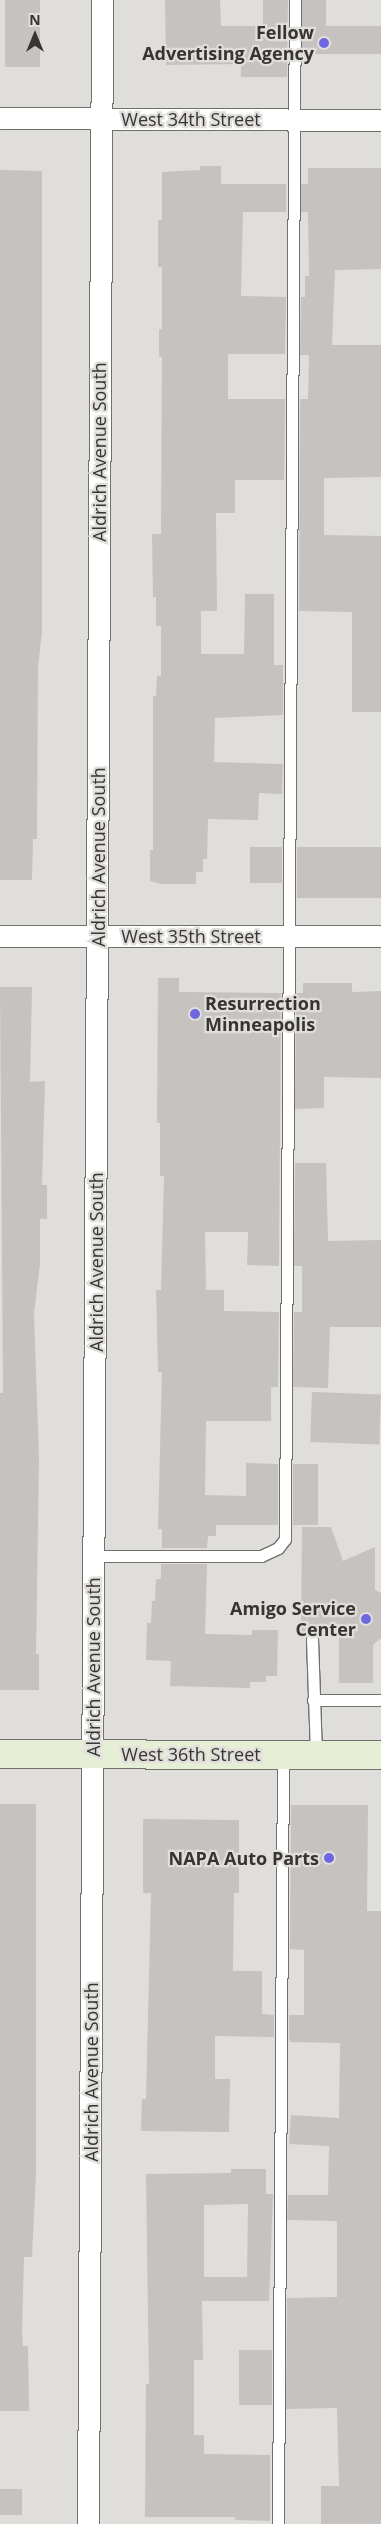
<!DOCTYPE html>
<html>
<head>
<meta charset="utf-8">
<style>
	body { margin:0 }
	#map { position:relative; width:381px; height:2524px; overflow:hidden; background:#e0deda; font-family:"Open Sans",sans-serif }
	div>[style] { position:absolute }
	.building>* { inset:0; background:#c6c2bf; transform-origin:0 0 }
	.roads { filter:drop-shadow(1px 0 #71706c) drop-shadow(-1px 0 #71706c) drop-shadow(0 1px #71706c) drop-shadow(0 -1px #71706c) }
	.lane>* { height:11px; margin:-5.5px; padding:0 5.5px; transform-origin:5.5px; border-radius:5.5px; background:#fff }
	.street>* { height:21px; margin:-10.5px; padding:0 10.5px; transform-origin:10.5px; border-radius:10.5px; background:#fff }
	.secondary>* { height:28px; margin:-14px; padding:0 14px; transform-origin:14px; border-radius:14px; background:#e7eed6 }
	.dots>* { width:14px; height:14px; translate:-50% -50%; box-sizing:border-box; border:2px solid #e0deda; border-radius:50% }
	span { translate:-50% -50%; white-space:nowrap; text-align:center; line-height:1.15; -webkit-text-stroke:4.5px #e0deda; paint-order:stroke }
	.poi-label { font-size:18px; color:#363534; font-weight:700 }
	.right { translate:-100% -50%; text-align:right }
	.left { translate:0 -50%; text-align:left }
	.street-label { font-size:18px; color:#363534 }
	.north { position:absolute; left:10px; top:10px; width:50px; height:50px; -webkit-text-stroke:4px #e0deda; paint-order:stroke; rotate:0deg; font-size:14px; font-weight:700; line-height:20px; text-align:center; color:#363534 }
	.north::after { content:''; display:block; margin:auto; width:18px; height:22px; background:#363534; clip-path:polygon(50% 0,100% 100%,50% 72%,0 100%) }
</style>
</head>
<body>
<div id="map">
	<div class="building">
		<i style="left:5px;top:0;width:35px;height:67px"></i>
		<i style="clip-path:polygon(165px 0,220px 0,221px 26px,263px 26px,263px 0,288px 0,287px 77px,241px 77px,241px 64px,166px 65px)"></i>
		<i style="clip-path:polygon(302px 0,326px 0,326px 26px,381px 26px,381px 54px,302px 54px)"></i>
		<i style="clip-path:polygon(200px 166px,221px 166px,221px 184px,286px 184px,286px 212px,243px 212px,241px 296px,286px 297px,285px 354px,228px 354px,228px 399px,285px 399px,284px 480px,235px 480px,235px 513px,216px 513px,217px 611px,201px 611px,201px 654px,244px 654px,245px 594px,274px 594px,274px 665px,283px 665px,283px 715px,215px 718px,214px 762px,283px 764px,282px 794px,259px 793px,258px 820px,208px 819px,207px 859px,203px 859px,203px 872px,196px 872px,196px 884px,161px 884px,150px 881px,150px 850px,153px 850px,153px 696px,156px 696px,157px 676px,161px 676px,161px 626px,156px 626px,156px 597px,153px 597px,152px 534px,161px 534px,162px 357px,159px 357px,159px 329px,162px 329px,162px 267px,158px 267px,158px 220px,162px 220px,162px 172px,200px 170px)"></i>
		<i style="clip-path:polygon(308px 168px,381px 168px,381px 269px,335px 270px,332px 345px,381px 345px,381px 477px,324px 478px,324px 535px,381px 536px,381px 712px,352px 712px,352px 612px,299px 611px,300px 399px,308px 399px,309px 355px,300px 355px,301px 297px,305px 297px,305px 276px,309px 276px,308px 212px,301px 212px,301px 184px,308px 184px)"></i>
		<i style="clip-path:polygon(0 170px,42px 171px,42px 632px,38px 667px,37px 839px,33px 839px,32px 880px,0 880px)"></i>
		<i style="left:250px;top:847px;width:32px;height:36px"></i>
		<i style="left:297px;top:847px;width:84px;height:51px"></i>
		<i style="clip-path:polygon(158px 978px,179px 978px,179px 992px,281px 993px,279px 1266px,247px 1265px,248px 1232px,205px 1232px,206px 1290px,224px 1290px,224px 1311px,279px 1312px,278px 1387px,271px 1387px,271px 1421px,206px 1421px,205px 1495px,246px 1496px,246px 1463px,278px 1464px,278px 1525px,216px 1525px,216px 1536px,208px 1536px,207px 1548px,162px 1548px,162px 1529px,158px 1529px,162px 1372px,158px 1372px,156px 1290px,161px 1290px,164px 1176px,160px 1176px,160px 1123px,157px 1123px)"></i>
		<i style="clip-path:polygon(303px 983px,352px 983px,352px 992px,381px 991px,381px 1078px,324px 1077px,324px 1108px,295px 1109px,296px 993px,303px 993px)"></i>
		<i style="clip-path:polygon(0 987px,32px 987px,30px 1082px,45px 1081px,42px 1185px,47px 1185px,47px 1219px,40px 1219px,40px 1263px,34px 1314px,39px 1459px,36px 1654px,39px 1654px,39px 1690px,0 1690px,0 1393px,3px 1393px)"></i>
		<i style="clip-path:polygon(295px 1163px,326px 1163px,328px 1241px,381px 1240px,381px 1327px,330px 1327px,328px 1388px,293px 1387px,294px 1312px,302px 1312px,302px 1266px,294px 1266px)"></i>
		<i style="left:312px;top:1392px;width:69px;height:50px;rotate:2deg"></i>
		<i style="left:293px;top:1464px;width:25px;height:61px"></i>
		<i style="clip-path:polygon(302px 1527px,331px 1527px,343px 1561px,375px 1547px,375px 1590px,381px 1593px,381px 1638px,373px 1645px,373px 1683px,339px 1683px,339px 1635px,312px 1632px,301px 1635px)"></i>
		<i style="clip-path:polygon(161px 1564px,207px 1564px,205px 1634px,252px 1635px,252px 1630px,278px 1630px,277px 1676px,266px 1676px,266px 1682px,250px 1682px,250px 1688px,170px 1686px,171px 1661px,146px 1660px,147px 1623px,151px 1623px,152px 1601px,155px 1601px,156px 1579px,161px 1579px)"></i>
		<i style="clip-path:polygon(0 1804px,36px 1804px,36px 2173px,32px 2257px,24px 2257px,22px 2332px,23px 2346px,28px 2346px,29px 2411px,0 2411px)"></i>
		<i style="clip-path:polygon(291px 1805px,368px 1805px,367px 1911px,381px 1911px,381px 2524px,321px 2524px,321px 2486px,339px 2486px,337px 2408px,286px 2409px,287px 2298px,337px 2297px,337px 2221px,287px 2220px,288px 2195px,328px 2195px,329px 2146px,289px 2144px,291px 2115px,339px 2118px,340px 2043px,290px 2042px,289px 2037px,289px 2015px,304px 2015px,304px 1950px,290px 1949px)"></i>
		<i style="clip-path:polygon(143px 1819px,239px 1820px,239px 1893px,234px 1893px,233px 1971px,262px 1971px,262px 2014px,274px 2015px,274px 2037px,215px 2036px,215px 2079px,230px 2079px,229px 2132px,141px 2131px,142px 2099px,146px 2099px,151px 1893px,143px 1893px)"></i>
		<i style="clip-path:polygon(evenodd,231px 2169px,266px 2169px,266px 2194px,273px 2194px,269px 2301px,202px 2301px,203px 2360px,194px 2360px,194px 2435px,204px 2435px,204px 2454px,270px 2455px,270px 2521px,235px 2520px,235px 2517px,145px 2517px,146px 2384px,149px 2384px,146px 2174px,231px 2173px,231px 2169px,248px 2204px,247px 2277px,204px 2277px,204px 2205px,248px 2204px)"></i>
		<i style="left:239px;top:2350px;width:33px;height:55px"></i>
		<i style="left:0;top:2489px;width:22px;height:26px"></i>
	</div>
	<div class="roads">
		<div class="lane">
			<i style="left:94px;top:1556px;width:167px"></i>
			<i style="left:261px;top:1556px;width:19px;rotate:-25deg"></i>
			<i style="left:278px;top:1548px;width:11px;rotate:-52deg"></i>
			<i style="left:285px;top:1539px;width:1539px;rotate:-89.63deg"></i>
			<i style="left:312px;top:1639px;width:116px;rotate:88deg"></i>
			<i style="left:313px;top:1700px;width:68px"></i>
			<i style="left:278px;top:2524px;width:771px;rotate:-89.63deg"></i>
		</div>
		<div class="street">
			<i style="left:0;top:118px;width:381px;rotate:0.3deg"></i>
			<i style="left:0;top:936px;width:381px"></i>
			<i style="left:88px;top:2524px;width:2524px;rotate:-89.68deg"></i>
		</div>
		<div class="secondary">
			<i style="left:0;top:1754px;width:381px;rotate:0.2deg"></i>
		</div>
	</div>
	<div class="dots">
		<i style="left:324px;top:43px;background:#6e66e0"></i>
		<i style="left:195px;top:1014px;background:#6e66e0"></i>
		<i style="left:366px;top:1619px;background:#6e66e0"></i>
		<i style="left:329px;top:1858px;background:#6e66e0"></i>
	</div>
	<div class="poi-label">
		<span class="right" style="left:314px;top:43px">Fellow<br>Advertising Agency</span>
		<span class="left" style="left:205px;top:1014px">Resurrection<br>Minneapolis</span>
		<span class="right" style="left:356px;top:1619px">Amigo Service<br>Center</span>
		<span class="right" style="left:319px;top:1858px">NAPA Auto Parts</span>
	</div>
	<div class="street-label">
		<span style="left:191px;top:119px">West 34th Street</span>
		<span style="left:99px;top:452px;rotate:-90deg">Aldrich Avenue South</span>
		<span style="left:98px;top:857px;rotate:-90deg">Aldrich Avenue South</span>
		<span style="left:191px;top:936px">West 35th Street</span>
		<span style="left:96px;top:1262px;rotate:-90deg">Aldrich Avenue South</span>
		<span style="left:93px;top:1667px;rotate:-90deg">Aldrich Avenue South</span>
		<span style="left:191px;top:1754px">West 36th Street</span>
		<span style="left:91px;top:2072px;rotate:-90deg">Aldrich Avenue South</span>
	</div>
	<div class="north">N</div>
</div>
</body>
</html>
